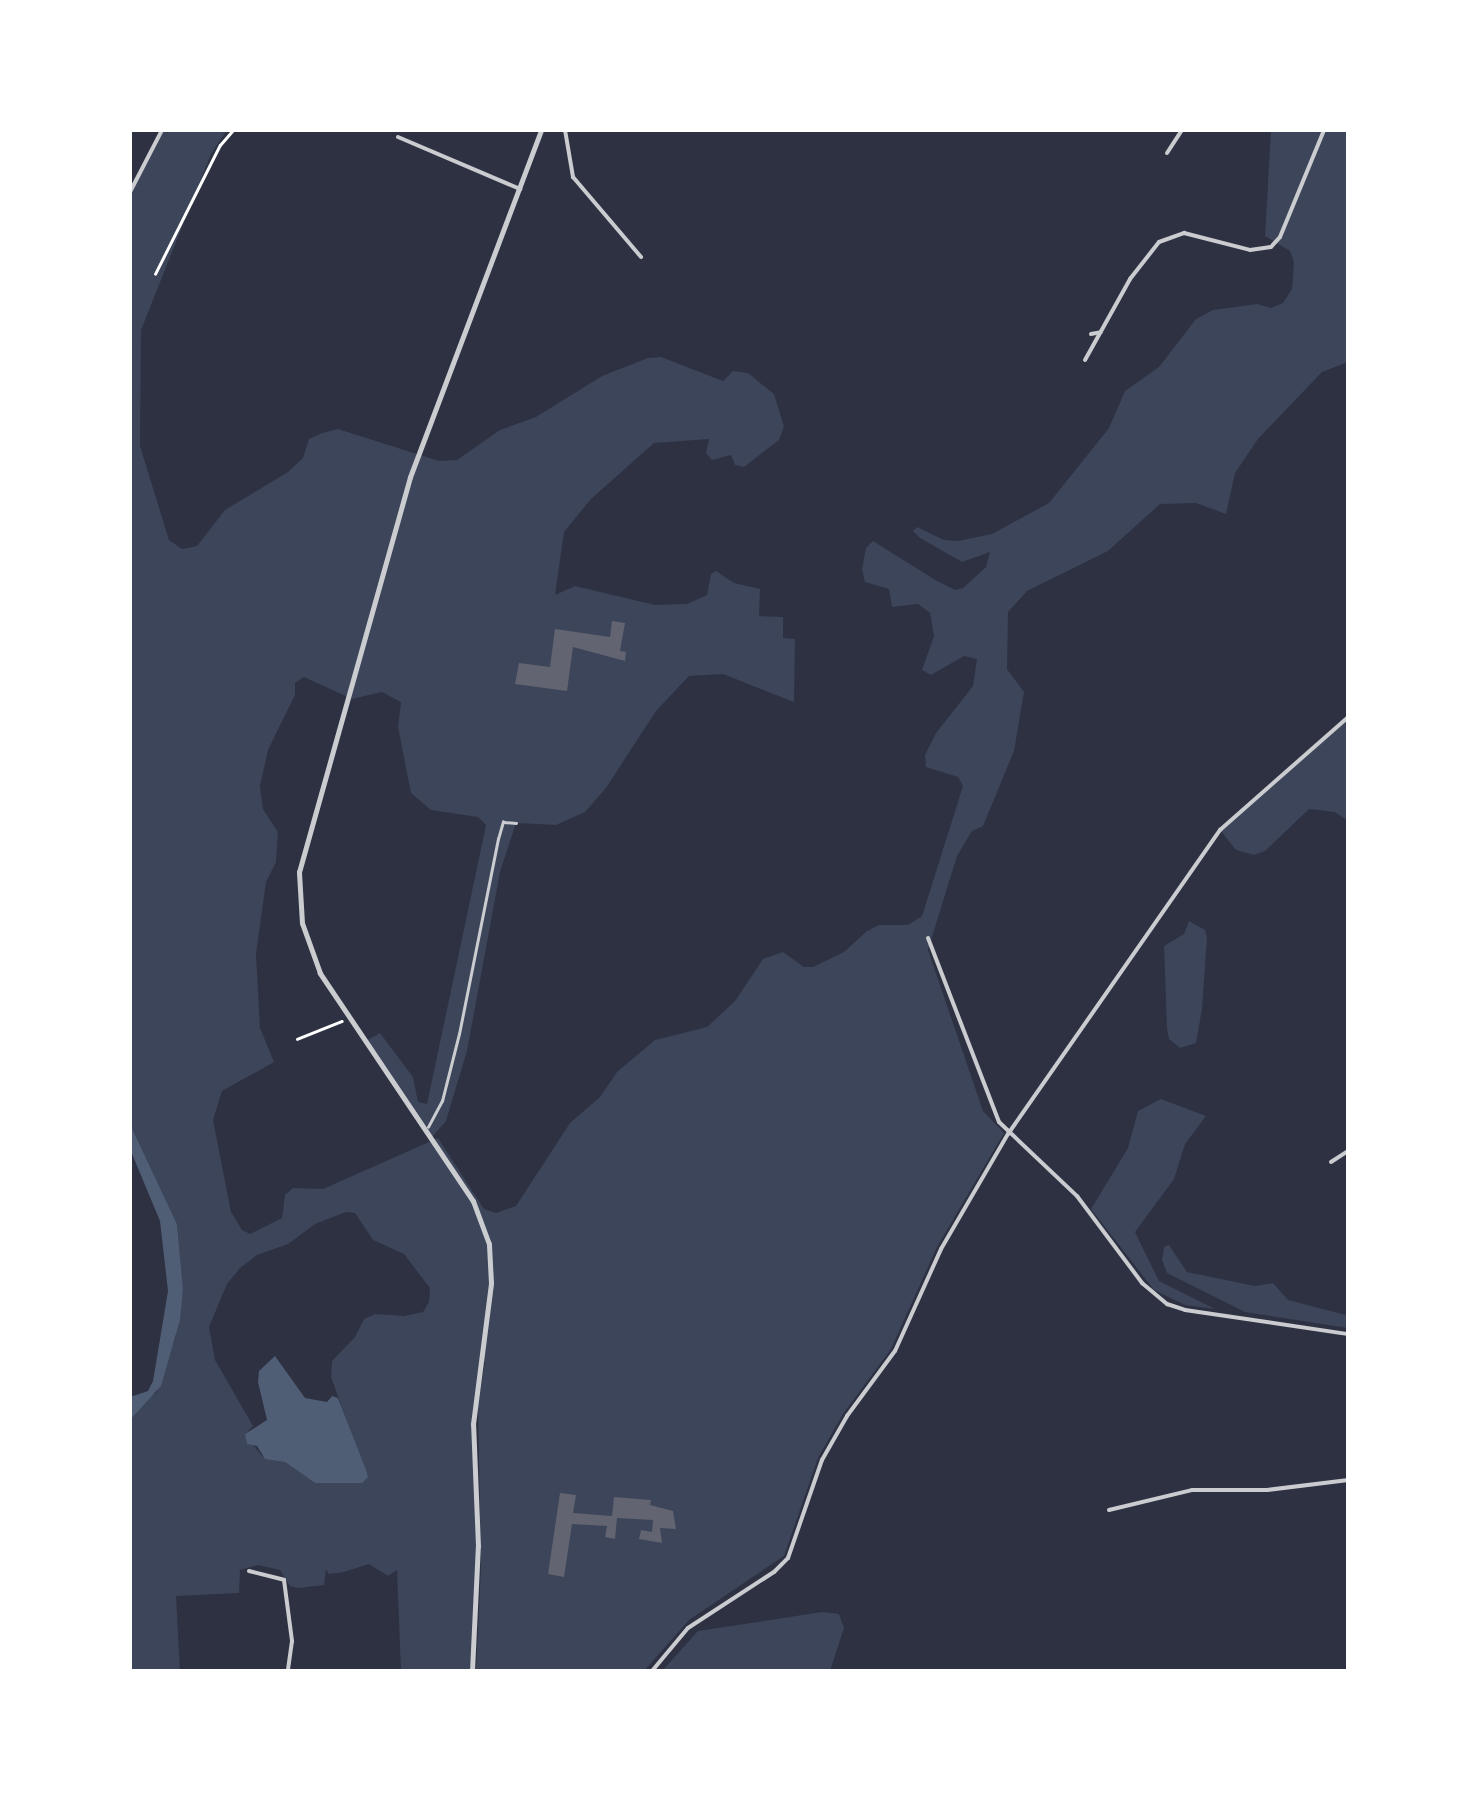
<!DOCTYPE html>
<html>
<head>
<meta charset="utf-8">
<style>
	body { margin:0 }
	#map { position:relative; width:1478px; height:1801px; overflow:hidden; background:#2d3142; font-family:"Titillium Web",sans-serif }
	div>[style] { position:absolute }
	.green>* { inset:0; background:#3c4559 }
	.water>* { inset:0; background:#4f5d75 }
	.building>* { inset:0; background:#626471 }
	.path>* { height:2.5px; margin:-1.25px; padding:0 1.25px; transform-origin:1.25px; border-radius:1.25px; background:#fff }
	.service>* { height:2.5px; margin:-1.25px; padding:0 1.25px; transform-origin:1.25px; border-radius:1.25px; background:#caccd0 }
	.minor>* { height:4px; margin:-2px; padding:0 2px; transform-origin:2px; border-radius:2px; background:#caccd0 }
	.tertiary>* { height:5px; margin:-2.5px; padding:0 2.5px; transform-origin:2.5px; border-radius:2.5px; background:#caccd0 }
	span { translate:-50% -50%; white-space:nowrap; text-align:center; line-height:1.15; -webkit-text-stroke:9px #fff; paint-order:stroke }
	.frame { position:absolute; inset:0; border:132px solid #fff; pointer-events:none }
</style>
</head>
<body>
<div id="map">
	<div class="green">
		<i style="clip-path:polygon(evenodd,162px 130px,227px 130px,211px 154px,141px 330px,140px 446px,169px 540px,182px 549px,197px 546px,225px 510px,288px 472px,303px 458px,309px 439px,322px 433px,338px 429px,439px 461px,457px 460px,500px 430px,536px 417px,602px 376px,648px 358px,661px 357px,723px 381px,733px 371px,748px 373px,774px 394px,784px 426px,779px 440px,744px 467px,735px 465px,731px 455px,712px 460px,706px 453px,709px 439px,654px 443px,591px 499px,564px 532px,555px 595px,575px 586px,655px 605px,687px 604px,707px 595px,711px 574px,716px 571px,734px 583px,760px 589px,759px 616px,783px 617px,783px 638px,795px 639px,794px 702px,723px 674px,689px 676px,656px 711px,606px 788px,585px 812px,556px 825px,516px 823px,500px 872px,467px 1051px,446px 1121px,432px 1137px,364px 1042px,380px 1033px,413px 1077px,418px 1102px,427px 1104px,486px 825px,478px 817px,431px 810px,411px 793px,398px 727px,401px 702px,382px 692px,352px 699px,304px 677px,295px 683px,295px 695px,268px 750px,260px 786px,263px 809px,278px 832px,276px 862px,266px 882px,256px 954px,260px 1028px,274px 1062px,222px 1091px,213px 1120px,231px 1212px,242px 1230px,250px 1234px,282px 1218px,285px 1195px,293px 1188px,323px 1189px,438px 1138px,484px 1209px,496px 1213px,516px 1206px,570px 1123px,600px 1097px,617px 1072px,655px 1040px,707px 1027px,735px 1001px,763px 959px,783px 952px,804px 967px,813px 967px,844px 952px,867px 931px,879px 925px,908px 925px,922px 916px,963px 786px,958px 777px,926px 767px,925px 755px,936px 733px,973px 686px,977px 659px,964px 656px,931px 675px,922px 670px,934px 636px,930px 613px,918px 604px,892px 607px,889px 589px,865px 582px,862px 569px,866px 548px,873px 541px,937px 581px,955px 590px,963px 588px,986px 567px,990px 552px,962px 562px,920px 538px,913px 531px,917px 527px,944px 540px,958px 541px,992px 534px,1049px 503px,1109px 428px,1125px 391px,1159px 367px,1196px 319px,1213px 310px,1257px 304px,1271px 308px,1283px 303px,1292px 289px,1294px 262px,1290px 251px,1265px 236px,1271px 130px,1348px 130px,1348px 362px,1322px 372px,1258px 439px,1235px 473px,1226px 514px,1196px 503px,1160px 504px,1108px 551px,1027px 591px,1008px 612px,1007px 669px,1024px 692px,1014px 751px,983px 826px,972px 831px,957px 856px,928px 950px,983px 1111px,1004px 1133px,937px 1247px,891px 1349px,843px 1414px,818px 1458px,784px 1556px,689px 1620px,644px 1671px,476px 1671px,481px 1568px,478px 1406px,485px 1362px,481px 1361px,473px 1424px,478px 1546px,472px 1671px,401px 1671px,397px 1570px,388px 1576px,369px 1564px,344px 1572px,329px 1574px,326px 1570px,324px 1585px,298px 1588px,290px 1586px,280px 1570px,258px 1565px,240px 1570px,239px 1593px,176px 1596px,180px 1671px,130px 1671px,130px 1420px,139px 1405px,157px 1392px,175px 1339px,183px 1288px,177px 1224px,130px 1124px,130px 192px,162px 130px,346px 1212px,355px 1213px,373px 1240px,404px 1254px,430px 1288px,429px 1302px,423px 1312px,404px 1316px,375px 1314px,364px 1319px,355px 1337px,332px 1361px,331px 1377px,367px 1477px,315px 1483px,285px 1462px,262px 1456px,245px 1434px,253px 1426px,215px 1360px,209px 1327px,227px 1284px,240px 1268px,257px 1255px,288px 1244px,315px 1224px,346px 1212px)"></i>
		<i style="clip-path:polygon(1348px 717px,1348px 821px,1335px 812px,1309px 809px,1265px 851px,1254px 855px,1236px 850px,1220px 830px)"></i>
		<i style="clip-path:polygon(1189px 921px,1205px 930px,1207px 938px,1202px 1009px,1196px 1043px,1180px 1048px,1169px 1039px,1167px 1029px,1164px 946px,1184px 934px)"></i>
		<i style="clip-path:polygon(1161px 1099px,1206px 1116px,1185px 1144px,1174px 1179px,1135px 1232px,1159px 1281px,1215px 1309px,1185px 1305px,1154px 1290px,1091px 1209px,1128px 1148px,1138px 1111px)"></i>
		<i style="clip-path:polygon(1169px 1245px,1187px 1272px,1255px 1286px,1273px 1283px,1288px 1300px,1346px 1315px,1348px 1328px,1245px 1312px,1167px 1273px,1162px 1260px,1164px 1247px)"></i>
		<i style="clip-path:polygon(822px 1612px,839px 1614px,844px 1628px,830px 1671px,662px 1671px,698px 1631px)"></i>
	</div>
	<div class="water">
		<i style="clip-path:polygon(130px 1124px,177px 1224px,183px 1288px,180px 1320px,161px 1386px,130px 1420px,130px 1397px,148px 1391px,153px 1381px,168px 1291px,160px 1221px,130px 1149px)"></i>
		<i style="clip-path:polygon(275px 1356px,305px 1398px,327px 1402px,332px 1396px,338px 1398px,366px 1470px,368px 1477px,362px 1483px,315px 1483px,285px 1462px,265px 1459px,257px 1446px,247px 1444px,245px 1434px,267px 1420px,258px 1382px,259px 1371px)"></i>
	</div>
	<div class="building">
		<i style="clip-path:polygon(612px 621px,625px 623px,620px 651px,626px 652px,625px 661px,573px 647px,567px 691px,515px 684px,519px 663px,550px 667px,555px 629px,610px 637px)"></i>
		<i style="clip-path:polygon(560px 1493px,576px 1495px,573px 1513px,612px 1516px,614px 1497px,651px 1500px,650px 1505px,673px 1511px,676px 1529px,660px 1528px,662px 1543px,639px 1539px,641px 1530px,652px 1532px,653px 1520px,617px 1518px,615px 1539px,605px 1537px,607px 1526px,572px 1524px,564px 1577px,548px 1574px)"></i>
	</div>
	<div class="path">
		<i style="left:155px;top:274px;width:144px;rotate:-63.3deg"></i>
		<i style="left:220px;top:145px;width:20px;rotate:-49deg"></i>
		<i style="left:297px;top:1039px;width:48px;rotate:-21.8deg"></i>
	</div>
	<div class="service">
		<i style="left:428px;top:1127px;width:30px;rotate:-62deg"></i>
		<i style="left:442px;top:1101px;width:69px;rotate:-75.8deg"></i>
		<i style="left:459px;top:1034px;width:199px;rotate:-78.7deg"></i>
		<i style="left:498px;top:839px;width:18px;rotate:-74deg"></i>
		<i style="left:503px;top:822px;width:13px;rotate:4deg"></i>
	</div>
	<div class="minor">
		<i style="left:565px;top:130px;width:48px;rotate:80.3deg"></i>
		<i style="left:573px;top:177px;width:105px;rotate:49.6deg"></i>
		<i style="left:398px;top:137px;width:133px;rotate:23.1deg"></i>
		<i style="left:1167px;top:153px;width:27px;rotate:-57deg"></i>
		<i style="left:130px;top:192px;width:70px;rotate:-62.7deg"></i>
		<i style="left:1091px;top:334px;width:10px;rotate:-11deg"></i>
		<i style="left:1085px;top:360px;width:93px;rotate:-60.9deg"></i>
		<i style="left:1130px;top:279px;width:47px;rotate:-51.9deg"></i>
		<i style="left:1159px;top:242px;width:27px;rotate:-20deg"></i>
		<i style="left:1184px;top:233px;width:68px;rotate:14.4deg"></i>
		<i style="left:1250px;top:250px;width:21px;rotate:-8deg"></i>
		<i style="left:1271px;top:247px;width:13px;rotate:-48deg"></i>
		<i style="left:1280px;top:237px;width:116px;rotate:-67.6deg"></i>
		<i style="left:928px;top:938px;width:197px;rotate:68.9deg"></i>
		<i style="left:999px;top:1122px;width:108px;rotate:43.5deg"></i>
		<i style="left:1077px;top:1196px;width:109px;rotate:53.2deg"></i>
		<i style="left:1142px;top:1283px;width:33px;rotate:40deg"></i>
		<i style="left:1167px;top:1304px;width:19px;rotate:18deg"></i>
		<i style="left:1185px;top:1310px;width:165px;rotate:8.4deg"></i>
		<i style="left:1331px;top:1162px;width:20px;rotate:-33deg"></i>
		<i style="left:1109px;top:1510px;width:85px;rotate:-13.5deg"></i>
		<i style="left:1192px;top:1490px;width:75px"></i>
		<i style="left:1267px;top:1490px;width:82px;rotate:-7deg"></i>
		<i style="left:249px;top:1571px;width:36px;rotate:14deg"></i>
		<i style="left:284px;top:1580px;width:62px;rotate:82.5deg"></i>
		<i style="left:292px;top:1641px;width:30px;rotate:98deg"></i>
		<i style="left:652px;top:1671px;width:56px;rotate:-50.1deg"></i>
		<i style="left:688px;top:1628px;width:103px;rotate:-33.1deg"></i>
		<i style="left:774px;top:1572px;width:20px;rotate:-45deg"></i>
		<i style="left:788px;top:1558px;width:104px;rotate:-70.9deg"></i>
		<i style="left:822px;top:1460px;width:51px;rotate:-60.4deg"></i>
		<i style="left:847px;top:1416px;width:81px;rotate:-53.6deg"></i>
		<i style="left:895px;top:1351px;width:112px;rotate:-65.7deg"></i>
		<i style="left:941px;top:1249px;width:133px;rotate:-59.8deg"></i>
		<i style="left:1008px;top:1134px;width:371px;rotate:-55.1deg"></i>
		<i style="left:1220px;top:830px;width:171px;rotate:-41.4deg"></i>
	</div>
	<div class="tertiary">
		<i style="left:472px;top:1671px;width:125px;rotate:-87.3deg"></i>
		<i style="left:478px;top:1546px;width:122px;rotate:-92.3deg"></i>
		<i style="left:473px;top:1424px;width:142px;rotate:-82.7deg"></i>
		<i style="left:491px;top:1283px;width:39px;rotate:-93deg"></i>
		<i style="left:489px;top:1244px;width:46px;rotate:-110.4deg"></i>
		<i style="left:473px;top:1201px;width:275px;rotate:-123.9deg"></i>
		<i style="left:320px;top:973px;width:53px;rotate:-109.8deg"></i>
		<i style="left:302px;top:923px;width:51px;rotate:-93.4deg"></i>
		<i style="left:299px;top:872px;width:410px;rotate:-74.3deg"></i>
		<i style="left:410px;top:477px;width:371px;rotate:-69.3deg"></i>
	</div>
	<div class="frame"></div>
</div>
</body>
</html>
